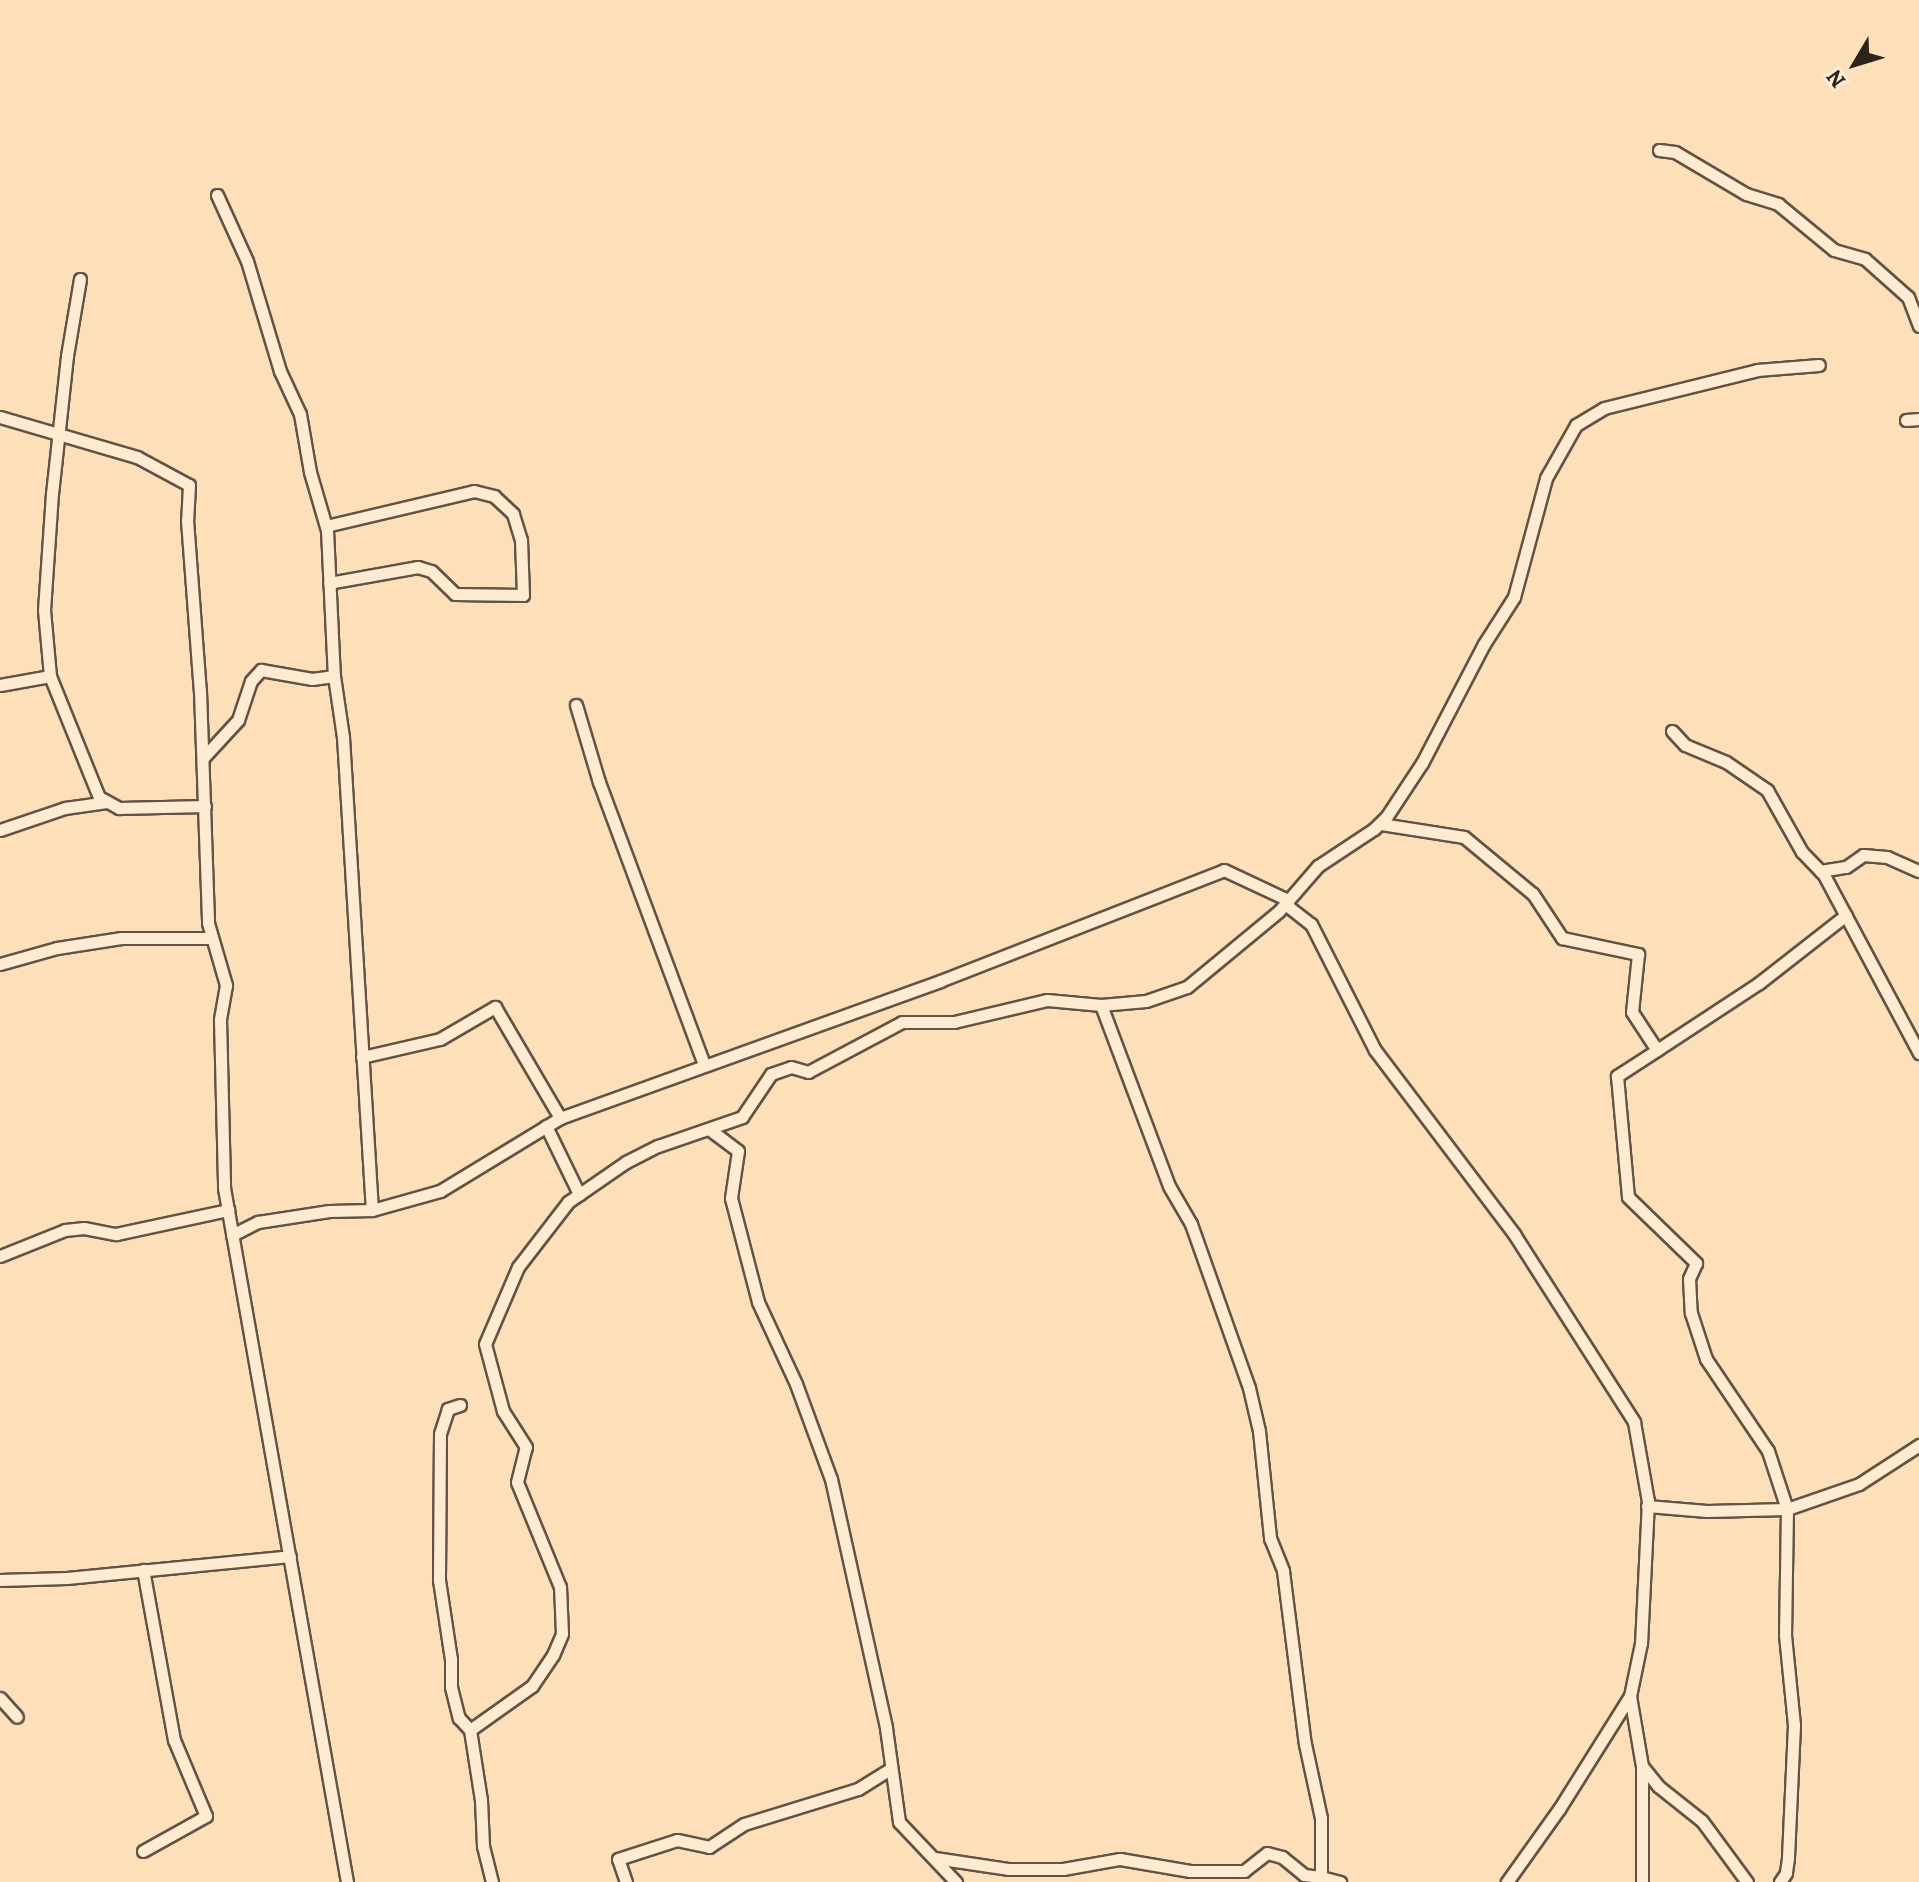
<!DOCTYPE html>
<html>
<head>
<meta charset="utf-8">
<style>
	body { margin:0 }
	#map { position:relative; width:1919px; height:1882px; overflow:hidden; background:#fde0ba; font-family:Alegreya,serif }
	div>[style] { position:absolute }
	.roads { filter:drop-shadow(2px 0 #615444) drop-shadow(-2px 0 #615444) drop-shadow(0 2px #615444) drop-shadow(0 -2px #615444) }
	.minor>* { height:11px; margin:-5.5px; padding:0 5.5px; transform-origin:5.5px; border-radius:5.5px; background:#feebd2 }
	span { translate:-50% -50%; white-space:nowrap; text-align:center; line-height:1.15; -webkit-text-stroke:6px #feebd2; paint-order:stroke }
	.north { position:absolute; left:1815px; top:24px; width:80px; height:80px; -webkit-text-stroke:6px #feebd2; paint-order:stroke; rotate:232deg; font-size:22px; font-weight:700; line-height:32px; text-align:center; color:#2d251c }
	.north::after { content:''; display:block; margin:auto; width:28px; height:36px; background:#2d251c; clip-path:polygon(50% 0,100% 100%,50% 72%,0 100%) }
</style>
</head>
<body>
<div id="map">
	<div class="roads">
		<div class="minor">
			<i style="left:1659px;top:150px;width:16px;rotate:7deg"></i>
			<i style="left:1675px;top:152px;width:82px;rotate:30.6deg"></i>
			<i style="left:1746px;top:194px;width:34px;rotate:17deg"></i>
			<i style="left:1778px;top:204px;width:72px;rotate:39.4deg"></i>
			<i style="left:1834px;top:250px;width:32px;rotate:16deg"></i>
			<i style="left:1865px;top:259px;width:57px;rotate:41.5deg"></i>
			<i style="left:1908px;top:297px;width:31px;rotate:69deg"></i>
			<i style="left:217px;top:195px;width:72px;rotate:65.6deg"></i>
			<i style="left:247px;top:261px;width:115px;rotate:73.3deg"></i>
			<i style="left:280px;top:371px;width:47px;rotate:65.1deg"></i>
			<i style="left:300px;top:414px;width:59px;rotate:80.2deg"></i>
			<i style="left:310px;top:472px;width:60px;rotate:73.7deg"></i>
			<i style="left:327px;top:530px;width:146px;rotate:87.3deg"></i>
			<i style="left:334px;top:676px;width:62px;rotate:81.6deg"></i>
			<i style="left:343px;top:737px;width:474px;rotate:86.5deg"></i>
			<i style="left:80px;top:279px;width:78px;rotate:99.6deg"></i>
			<i style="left:67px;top:356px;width:138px;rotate:96.2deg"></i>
			<i style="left:52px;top:493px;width:117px;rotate:93.9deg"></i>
			<i style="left:44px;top:610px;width:66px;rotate:84.8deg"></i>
			<i style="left:50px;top:676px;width:131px;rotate:68deg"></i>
			<i style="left:99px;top:797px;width:23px;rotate:29deg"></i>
			<i style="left:119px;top:808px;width:86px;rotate:-1.3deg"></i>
			<i style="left:0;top:417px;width:143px;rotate:16.3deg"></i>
			<i style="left:137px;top:457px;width:59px;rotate:28.3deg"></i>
			<i style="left:189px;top:485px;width:35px;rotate:93deg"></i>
			<i style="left:187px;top:520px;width:171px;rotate:85.7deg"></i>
			<i style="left:200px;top:691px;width:232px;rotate:88deg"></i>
			<i style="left:208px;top:923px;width:65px;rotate:73.8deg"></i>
			<i style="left:226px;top:985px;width:35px;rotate:100deg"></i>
			<i style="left:220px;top:1019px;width:169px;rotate:88.6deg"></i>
			<i style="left:224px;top:1188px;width:705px;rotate:79.95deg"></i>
			<i style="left:1906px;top:420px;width:13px;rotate:-4deg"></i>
			<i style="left:326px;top:526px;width:152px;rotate:-13.3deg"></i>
			<i style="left:474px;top:491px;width:21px;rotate:14deg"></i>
			<i style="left:494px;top:496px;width:26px;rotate:43deg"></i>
			<i style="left:513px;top:514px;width:27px;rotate:73deg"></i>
			<i style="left:521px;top:540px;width:55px;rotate:87.9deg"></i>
			<i style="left:523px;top:595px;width:68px;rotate:-179.2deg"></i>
			<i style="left:455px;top:594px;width:33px;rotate:-136deg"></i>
			<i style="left:431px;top:571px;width:14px;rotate:-163deg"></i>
			<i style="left:418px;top:567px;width:90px;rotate:169.8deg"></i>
			<i style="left:0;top:685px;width:51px;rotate:-10.2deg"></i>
			<i style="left:576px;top:705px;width:80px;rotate:73.4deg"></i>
			<i style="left:599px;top:782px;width:301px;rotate:69.6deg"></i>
			<i style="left:1672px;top:731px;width:19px;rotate:47deg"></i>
			<i style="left:1685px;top:745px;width:44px;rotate:22.5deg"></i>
			<i style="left:1726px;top:762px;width:50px;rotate:34.3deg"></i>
			<i style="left:1767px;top:790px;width:71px;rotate:60.6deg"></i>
			<i style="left:1802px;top:852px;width:32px;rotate:46deg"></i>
			<i style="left:1824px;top:875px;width:202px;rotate:61.9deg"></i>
			<i style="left:203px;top:758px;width:52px;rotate:-47.4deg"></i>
			<i style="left:238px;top:720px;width:41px;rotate:-71.6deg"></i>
			<i style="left:251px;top:681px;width:15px;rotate:-48deg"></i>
			<i style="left:261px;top:670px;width:52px;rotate:10deg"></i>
			<i style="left:312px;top:679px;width:22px;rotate:-8deg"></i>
			<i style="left:1381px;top:824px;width:84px;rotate:8.9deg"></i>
			<i style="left:1464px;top:837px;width:89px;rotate:39.6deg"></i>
			<i style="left:1533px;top:894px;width:53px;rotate:56.6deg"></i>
			<i style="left:1562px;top:938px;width:78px;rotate:11.9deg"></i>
			<i style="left:1638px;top:954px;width:58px;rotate:95.9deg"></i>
			<i style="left:1632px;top:1012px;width:45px;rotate:56.7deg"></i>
			<i style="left:1657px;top:1050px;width:48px;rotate:147deg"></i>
			<i style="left:1617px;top:1076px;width:121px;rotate:84.8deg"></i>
			<i style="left:1628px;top:1197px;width:95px;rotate:44.1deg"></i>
			<i style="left:1696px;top:1263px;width:17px;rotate:114deg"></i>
			<i style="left:1689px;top:1279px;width:34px;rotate:87deg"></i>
			<i style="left:1691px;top:1313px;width:48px;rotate:71.9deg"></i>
			<i style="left:1706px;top:1359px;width:111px;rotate:56deg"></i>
			<i style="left:1768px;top:1451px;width:61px;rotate:71.9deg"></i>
			<i style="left:1787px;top:1509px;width:126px;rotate:90.9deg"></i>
			<i style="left:1785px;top:1635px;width:90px;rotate:84.3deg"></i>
			<i style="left:1794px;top:1725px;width:133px;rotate:92.6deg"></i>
			<i style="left:1788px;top:1858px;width:15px;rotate:98deg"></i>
			<i style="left:1786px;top:1873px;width:11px;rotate:124deg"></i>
			<i style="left:0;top:830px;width:69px;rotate:-18.7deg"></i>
			<i style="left:65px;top:808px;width:42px;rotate:-8.1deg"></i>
			<i style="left:1820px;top:871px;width:26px;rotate:-9deg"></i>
			<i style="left:1846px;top:867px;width:21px;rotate:-35deg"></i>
			<i style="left:1863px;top:855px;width:24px;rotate:5deg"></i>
			<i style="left:1887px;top:857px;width:35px;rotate:24deg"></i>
			<i style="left:1285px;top:904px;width:33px;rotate:38deg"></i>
			<i style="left:1311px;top:924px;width:141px;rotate:63.1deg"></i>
			<i style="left:1375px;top:1050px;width:231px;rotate:52.9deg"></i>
			<i style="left:1514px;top:1234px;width:223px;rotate:57.4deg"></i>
			<i style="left:1634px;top:1422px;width:80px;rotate:80deg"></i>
			<i style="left:1648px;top:1501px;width:142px;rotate:92.8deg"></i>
			<i style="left:1641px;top:1643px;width:54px;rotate:101.7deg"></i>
			<i style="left:1630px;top:1696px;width:133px;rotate:122.1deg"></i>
			<i style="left:1559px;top:1809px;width:90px;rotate:125.5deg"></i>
			<i style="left:0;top:964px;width:59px;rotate:-15.7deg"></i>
			<i style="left:57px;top:948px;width:65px;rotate:-8.9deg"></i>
			<i style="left:121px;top:938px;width:91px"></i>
			<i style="left:1101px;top:1005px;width:193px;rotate:69.4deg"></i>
			<i style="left:1169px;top:1186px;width:44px;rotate:59.9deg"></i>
			<i style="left:1191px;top:1224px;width:174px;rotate:70.5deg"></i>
			<i style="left:1249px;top:1388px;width:44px;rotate:76.9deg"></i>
			<i style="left:1259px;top:1431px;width:108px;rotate:84.1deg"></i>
			<i style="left:1270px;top:1538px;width:35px;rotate:68deg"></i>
			<i style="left:1283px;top:1571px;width:174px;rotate:82.8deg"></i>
			<i style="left:1305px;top:1744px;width:76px;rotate:77.8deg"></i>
			<i style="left:1321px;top:1818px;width:59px;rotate:90deg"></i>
			<i style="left:1321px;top:1877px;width:20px;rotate:15deg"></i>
			<i style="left:1657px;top:1050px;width:122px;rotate:-33.3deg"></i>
			<i style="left:1759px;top:983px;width:110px;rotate:-38deg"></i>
			<i style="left:362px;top:1057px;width:80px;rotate:-13deg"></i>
			<i style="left:440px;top:1039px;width:64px;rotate:-30.2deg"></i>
			<i style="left:495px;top:1007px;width:129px;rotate:59.6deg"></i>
			<i style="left:546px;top:1126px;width:76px;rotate:64.1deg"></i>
			<i style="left:709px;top:1129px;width:36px;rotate:37deg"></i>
			<i style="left:738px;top:1151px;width:48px;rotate:98.5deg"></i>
			<i style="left:731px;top:1198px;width:107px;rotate:75.4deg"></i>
			<i style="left:758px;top:1302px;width:90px;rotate:65.1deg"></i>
			<i style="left:796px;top:1384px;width:101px;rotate:69.8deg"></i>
			<i style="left:831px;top:1479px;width:255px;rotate:77.5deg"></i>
			<i style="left:886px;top:1728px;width:95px;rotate:82.1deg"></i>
			<i style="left:899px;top:1822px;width:83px;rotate:46.5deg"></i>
			<i style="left:232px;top:1235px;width:29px;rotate:-27deg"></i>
			<i style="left:258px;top:1222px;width:72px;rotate:-8.8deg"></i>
			<i style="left:329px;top:1211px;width:43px;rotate:-1.3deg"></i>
			<i style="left:372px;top:1210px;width:71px;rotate:-15.6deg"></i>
			<i style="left:440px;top:1191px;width:140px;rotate:-31.3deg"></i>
			<i style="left:560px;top:1118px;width:404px;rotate:-19.8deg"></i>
			<i style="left:940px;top:981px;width:305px;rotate:-21.3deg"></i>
			<i style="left:1224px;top:870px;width:71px;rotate:25.1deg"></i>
			<i style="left:0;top:1256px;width:70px;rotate:-21.8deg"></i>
			<i style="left:65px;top:1230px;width:19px;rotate:-6deg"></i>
			<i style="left:84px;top:1228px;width:33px;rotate:11deg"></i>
			<i style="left:116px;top:1234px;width:115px;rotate:-12.1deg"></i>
			<i style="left:460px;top:1405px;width:13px;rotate:162deg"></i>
			<i style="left:448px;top:1409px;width:26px;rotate:108deg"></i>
			<i style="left:440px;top:1434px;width:146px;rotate:90.4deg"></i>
			<i style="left:439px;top:1580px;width:80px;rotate:81.4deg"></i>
			<i style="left:451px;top:1659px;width:28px;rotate:90deg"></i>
			<i style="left:451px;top:1687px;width:32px;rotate:76deg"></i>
			<i style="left:459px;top:1718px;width:16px;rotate:47deg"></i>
			<i style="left:470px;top:1730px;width:71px;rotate:81.1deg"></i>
			<i style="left:481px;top:1800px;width:46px;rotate:87.5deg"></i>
			<i style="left:483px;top:1846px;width:37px;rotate:76deg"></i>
			<i style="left:1647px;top:1506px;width:60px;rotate:4.8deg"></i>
			<i style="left:1707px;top:1511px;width:80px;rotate:-1.4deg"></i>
			<i style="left:1787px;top:1509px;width:76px;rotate:-19.1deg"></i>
			<i style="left:1859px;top:1484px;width:72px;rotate:-33deg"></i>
			<i style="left:0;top:1580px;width:67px;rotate:-1.7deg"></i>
			<i style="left:67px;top:1578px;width:224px;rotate:-5.6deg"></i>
			<i style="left:1630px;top:1696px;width:71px;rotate:80.3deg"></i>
			<i style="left:1642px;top:1766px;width:26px;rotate:51deg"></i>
			<i style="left:1658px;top:1786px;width:56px;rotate:38.5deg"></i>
			<i style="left:1702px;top:1821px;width:76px;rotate:53.6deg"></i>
			<i style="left:0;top:1698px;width:25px;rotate:48deg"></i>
			<i style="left:470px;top:1730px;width:76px;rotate:-35.4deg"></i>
			<i style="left:532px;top:1686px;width:37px;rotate:-56deg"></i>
			<i style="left:553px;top:1655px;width:23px;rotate:-67deg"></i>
			<i style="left:562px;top:1634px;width:47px;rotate:-92.4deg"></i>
			<i style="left:560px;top:1587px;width:113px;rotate:-112.3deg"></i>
			<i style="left:517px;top:1482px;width:36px;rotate:-76deg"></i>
			<i style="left:526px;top:1447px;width:43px;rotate:-122.6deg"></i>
			<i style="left:503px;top:1411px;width:69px;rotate:-105deg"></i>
			<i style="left:485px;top:1344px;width:84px;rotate:-66.8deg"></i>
			<i style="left:518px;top:1267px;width:82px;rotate:-52.4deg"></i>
			<i style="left:568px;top:1202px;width:70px;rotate:-34.6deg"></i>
			<i style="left:626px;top:1162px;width:36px;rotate:-27deg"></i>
			<i style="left:658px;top:1146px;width:89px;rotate:-19deg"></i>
			<i style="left:742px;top:1117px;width:52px;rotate:-56deg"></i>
			<i style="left:771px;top:1074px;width:21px;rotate:-19deg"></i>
			<i style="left:791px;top:1067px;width:18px;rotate:16deg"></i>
			<i style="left:808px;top:1072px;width:106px;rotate:-28deg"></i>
			<i style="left:902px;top:1022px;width:52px"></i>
			<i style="left:954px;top:1022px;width:96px;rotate:-13.3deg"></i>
			<i style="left:1047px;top:1000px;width:54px;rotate:5.3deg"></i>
			<i style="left:1101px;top:1005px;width:45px;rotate:-5.1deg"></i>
			<i style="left:1146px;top:1001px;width:43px;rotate:-18.9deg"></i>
			<i style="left:1187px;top:987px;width:119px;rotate:-39.6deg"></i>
			<i style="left:1279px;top:911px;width:60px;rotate:-49.1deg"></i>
			<i style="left:1318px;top:866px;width:67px;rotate:-33.5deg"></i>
			<i style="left:1374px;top:829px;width:18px;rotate:-45deg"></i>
			<i style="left:1387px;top:816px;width:64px;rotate:-56.6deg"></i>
			<i style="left:1422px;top:763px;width:134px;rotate:-62.5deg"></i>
			<i style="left:1484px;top:644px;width:56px;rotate:-57.4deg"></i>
			<i style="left:1514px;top:597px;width:123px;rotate:-74.9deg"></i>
			<i style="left:1546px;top:478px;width:61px;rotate:-60.5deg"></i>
			<i style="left:1576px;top:425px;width:33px;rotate:-31deg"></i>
			<i style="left:1604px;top:408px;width:158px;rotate:-13.9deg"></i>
			<i style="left:1757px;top:370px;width:62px;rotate:-4.6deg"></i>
			<i style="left:143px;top:1851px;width:72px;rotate:-29.1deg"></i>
			<i style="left:206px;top:1816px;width:82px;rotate:-112.8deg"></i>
			<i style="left:174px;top:1740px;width:173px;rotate:-100.3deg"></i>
			<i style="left:935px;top:1858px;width:75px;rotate:8.5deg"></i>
			<i style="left:1009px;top:1869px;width:54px"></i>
			<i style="left:1063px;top:1869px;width:58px;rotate:-10deg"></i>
			<i style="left:1120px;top:1859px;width:71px;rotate:9.7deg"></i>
			<i style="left:1190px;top:1871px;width:54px"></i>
			<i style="left:1244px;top:1871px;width:29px;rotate:-38deg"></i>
			<i style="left:1267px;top:1853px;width:16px;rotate:15deg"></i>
			<i style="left:1282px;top:1857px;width:28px;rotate:39deg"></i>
			<i style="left:1304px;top:1875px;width:17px;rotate:7deg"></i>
			<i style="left:626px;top:1882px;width:24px;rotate:-109deg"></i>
			<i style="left:618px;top:1859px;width:62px;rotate:-17.9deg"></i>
			<i style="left:677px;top:1840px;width:33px;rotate:12deg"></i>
			<i style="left:709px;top:1847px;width:42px;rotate:-33.3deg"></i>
			<i style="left:744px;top:1824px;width:119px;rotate:-17.1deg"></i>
			<i style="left:858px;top:1789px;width:38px;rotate:-32deg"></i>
			<i style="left:1642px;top:1882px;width:115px;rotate:-90deg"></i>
		</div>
	</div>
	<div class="north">N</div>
</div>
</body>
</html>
